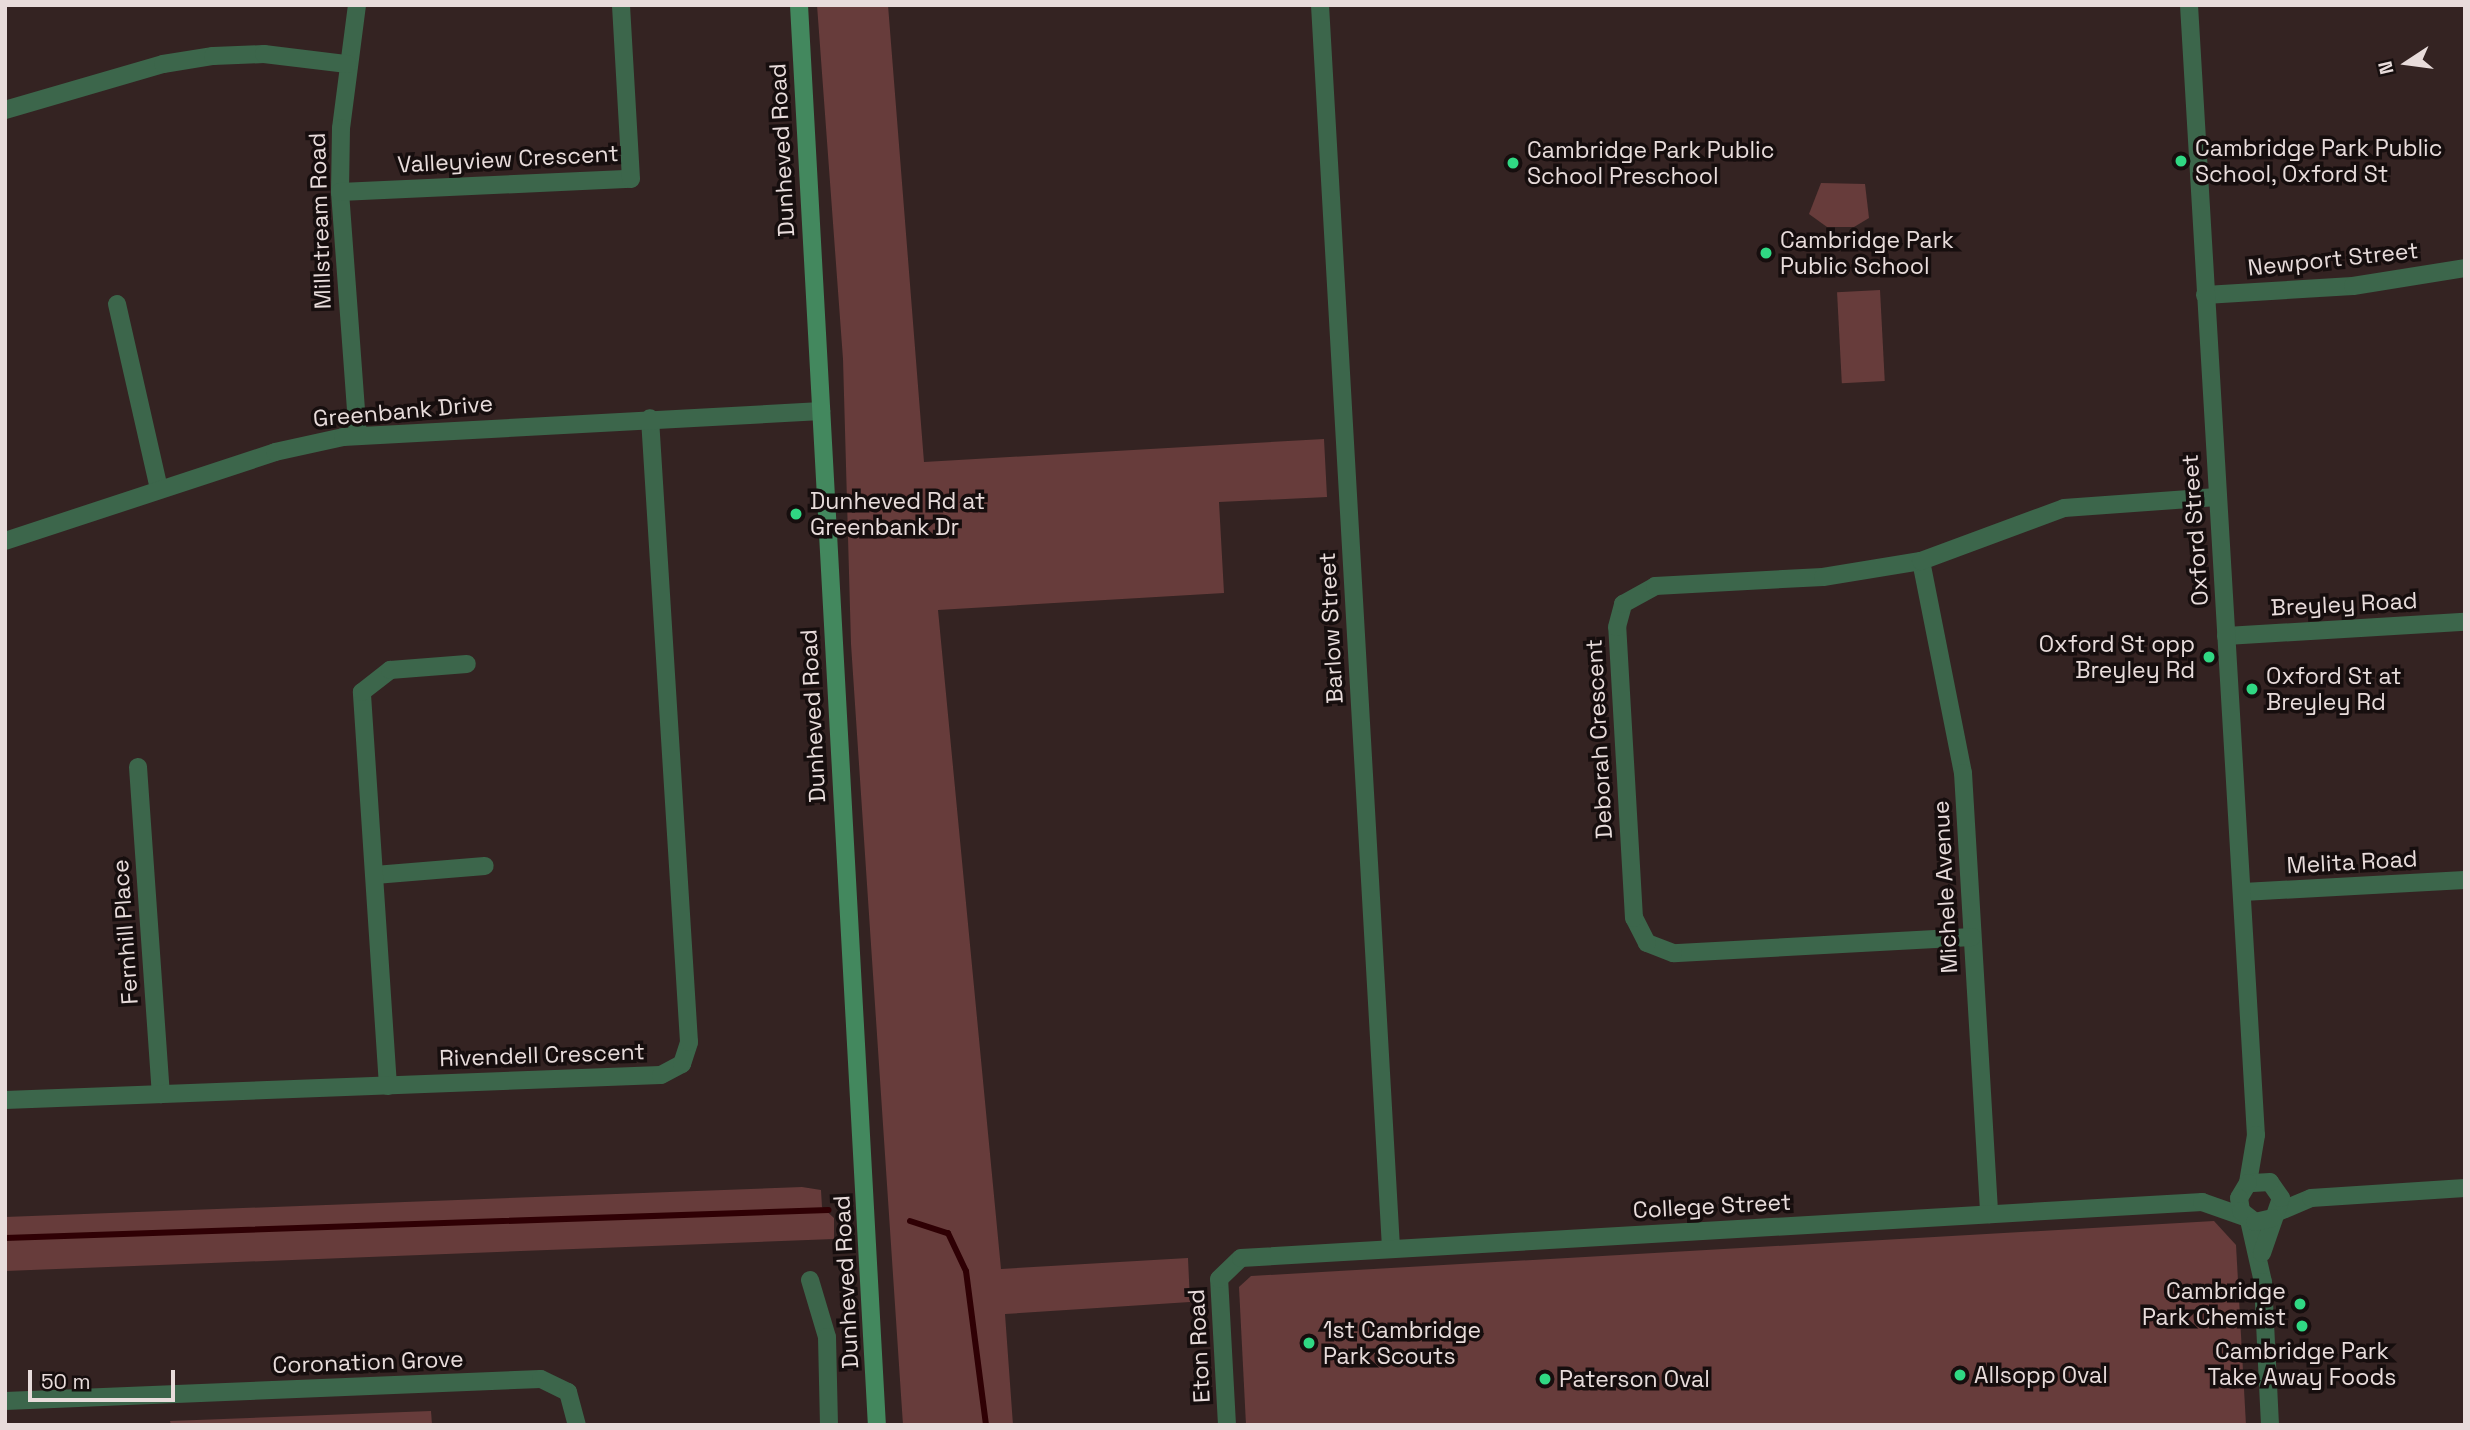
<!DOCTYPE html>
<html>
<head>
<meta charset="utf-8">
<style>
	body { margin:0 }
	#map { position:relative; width:2470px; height:1430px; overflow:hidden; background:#342322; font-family:"Space Grotesk",sans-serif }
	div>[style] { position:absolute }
	.green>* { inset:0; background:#673c3b; transform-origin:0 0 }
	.stream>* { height:6px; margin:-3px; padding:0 3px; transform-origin:3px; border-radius:3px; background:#2f0004 }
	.minor>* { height:18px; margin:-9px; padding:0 9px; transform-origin:9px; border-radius:9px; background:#3c664b }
	.tertiary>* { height:18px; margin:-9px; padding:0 9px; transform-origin:9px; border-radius:9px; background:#3c664b }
	.secondary>* { height:18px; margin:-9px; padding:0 9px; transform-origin:9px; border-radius:9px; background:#43885e }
	.dots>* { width:19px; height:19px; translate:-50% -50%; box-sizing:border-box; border:4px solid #160e0e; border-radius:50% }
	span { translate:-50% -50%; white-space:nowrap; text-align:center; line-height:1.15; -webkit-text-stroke:7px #160e0e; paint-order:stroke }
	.poi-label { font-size:23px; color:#e8dcdb }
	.left { translate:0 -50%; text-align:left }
	.right { translate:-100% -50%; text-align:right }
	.street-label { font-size:23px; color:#e8dcdb }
	.frame { position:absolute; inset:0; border:7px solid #e8dcdb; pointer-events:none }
	.north { position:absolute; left:2372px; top:28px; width:70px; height:70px; -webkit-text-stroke:5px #160e0e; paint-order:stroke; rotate:257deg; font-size:19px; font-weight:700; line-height:28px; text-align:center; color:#e8dcdb }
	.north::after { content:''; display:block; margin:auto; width:24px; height:32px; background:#e8dcdb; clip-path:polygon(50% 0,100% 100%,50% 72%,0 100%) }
	.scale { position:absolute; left:28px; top:1370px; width:147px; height:32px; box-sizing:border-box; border:4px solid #e8dcdb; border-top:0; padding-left:9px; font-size:21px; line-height:24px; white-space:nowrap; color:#e8dcdb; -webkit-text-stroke:5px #160e0e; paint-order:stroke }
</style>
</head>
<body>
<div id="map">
	<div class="green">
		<i style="clip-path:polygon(817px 5px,888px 5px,924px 462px,1324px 439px,1327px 497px,1219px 502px,1224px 593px,938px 610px,1001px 1269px,1188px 1258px,1190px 1302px,1005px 1314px,1013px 1425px,903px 1425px,851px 644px,843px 359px)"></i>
		<i style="clip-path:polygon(1821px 183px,1865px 184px,1869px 218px,1854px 227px,1827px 227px,1809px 214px)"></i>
		<i style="left:1880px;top:290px;width:91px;height:43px;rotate:87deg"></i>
		<i style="clip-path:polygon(802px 1187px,821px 1190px,822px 1207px,834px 1218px,834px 1239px,5px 1271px,5px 1217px)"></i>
		<i style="clip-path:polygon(2214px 1221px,2236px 1245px,2246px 1425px,1246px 1425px,1239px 1287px,1251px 1276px)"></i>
		<i style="clip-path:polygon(431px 1411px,432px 1425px,171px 1425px,170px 1421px)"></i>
	</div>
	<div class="stream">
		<i style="left:910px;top:1221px;width:40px;rotate:18deg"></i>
		<i style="left:948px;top:1233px;width:42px;rotate:64.7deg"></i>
		<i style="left:966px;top:1271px;width:155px;rotate:82.6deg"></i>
		<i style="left:5px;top:1238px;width:824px;rotate:-1.95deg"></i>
	</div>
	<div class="minor">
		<i style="left:357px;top:5px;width:124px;rotate:97.4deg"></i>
		<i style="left:341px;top:128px;width:64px;rotate:90.9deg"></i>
		<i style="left:340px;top:192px;width:244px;rotate:85.8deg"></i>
		<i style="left:1320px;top:5px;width:1246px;rotate:86.73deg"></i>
		<i style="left:5px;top:110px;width:165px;rotate:-16.2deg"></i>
		<i style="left:163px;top:64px;width:51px;rotate:-9.1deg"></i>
		<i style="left:213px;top:56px;width:51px;rotate:-2.2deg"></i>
		<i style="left:264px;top:54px;width:84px;rotate:6.9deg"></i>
		<i style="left:340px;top:192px;width:291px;rotate:-2.6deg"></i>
		<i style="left:631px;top:179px;width:174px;rotate:-93.3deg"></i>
		<i style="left:2205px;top:295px;width:148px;rotate:-3.5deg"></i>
		<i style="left:2353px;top:286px;width:113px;rotate:-9.1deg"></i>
		<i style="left:117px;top:304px;width:190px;rotate:77.2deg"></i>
		<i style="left:1921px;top:561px;width:216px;rotate:78.8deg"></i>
		<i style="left:1963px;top:773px;width:442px;rotate:86.6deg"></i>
		<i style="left:2226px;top:636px;width:239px;rotate:-3.4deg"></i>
		<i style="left:138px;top:767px;width:328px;rotate:86deg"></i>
		<i style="left:375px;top:875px;width:110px;rotate:-4.7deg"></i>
		<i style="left:2243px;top:892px;width:222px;rotate:-3.1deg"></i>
		<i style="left:1972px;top:937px;width:299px;rotate:176.9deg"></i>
		<i style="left:1673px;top:953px;width:28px;rotate:-159deg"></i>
		<i style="left:1647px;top:943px;width:28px;rotate:-117deg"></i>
		<i style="left:1634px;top:918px;width:291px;rotate:-93.3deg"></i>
		<i style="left:1617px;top:627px;width:24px;rotate:-75deg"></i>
		<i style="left:1623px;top:604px;width:37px;rotate:-29deg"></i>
		<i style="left:1655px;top:586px;width:168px;rotate:-3.1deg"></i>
		<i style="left:1823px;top:577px;width:99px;rotate:-9.3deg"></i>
		<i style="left:1921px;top:561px;width:153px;rotate:-20.3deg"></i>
		<i style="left:2064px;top:508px;width:153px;rotate:-4.1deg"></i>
		<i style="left:388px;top:1086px;width:395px;rotate:-93.8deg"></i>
		<i style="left:362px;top:692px;width:36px;rotate:-38deg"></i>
		<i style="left:390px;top:670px;width:77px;rotate:-4.5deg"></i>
		<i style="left:5px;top:1100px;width:656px;rotate:-2.18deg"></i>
		<i style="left:661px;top:1075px;width:24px;rotate:-28deg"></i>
		<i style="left:682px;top:1064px;width:23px;rotate:-72deg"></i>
		<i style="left:689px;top:1042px;width:625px;rotate:-93.58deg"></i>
		<i style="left:2278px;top:1212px;width:36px;rotate:-23deg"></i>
		<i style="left:2311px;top:1198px;width:154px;rotate:-3.7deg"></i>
		<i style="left:810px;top:1280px;width:59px;rotate:73.4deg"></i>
		<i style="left:827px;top:1337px;width:88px;rotate:88.7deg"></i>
		<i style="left:5px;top:1401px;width:536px;rotate:-2.35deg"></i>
		<i style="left:541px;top:1379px;width:30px;rotate:26deg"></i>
		<i style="left:568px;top:1392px;width:34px;rotate:75deg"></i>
		<i style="left:1227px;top:1425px;width:146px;rotate:-93.1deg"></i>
		<i style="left:1219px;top:1279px;width:30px;rotate:-44deg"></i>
		<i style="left:1241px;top:1258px;width:963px;rotate:-3.34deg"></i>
		<i style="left:2202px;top:1202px;width:46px;rotate:19.2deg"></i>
	</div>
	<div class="tertiary">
		<i style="left:2189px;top:5px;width:1132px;rotate:86.61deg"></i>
		<i style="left:2256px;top:1135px;width:49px;rotate:99.5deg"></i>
		<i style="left:5px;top:541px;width:284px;rotate:-18.2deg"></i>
		<i style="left:275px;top:452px;width:70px;rotate:-12.4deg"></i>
		<i style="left:343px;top:437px;width:479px;rotate:-3.1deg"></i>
		<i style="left:2249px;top:1220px;width:64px;rotate:77.3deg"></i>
		<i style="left:2263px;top:1282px;width:143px;rotate:87.2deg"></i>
		<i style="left:2262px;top:1253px;width:58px;rotate:-70.9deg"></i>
		<i style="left:2281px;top:1198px;width:19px;rotate:-125deg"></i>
		<i style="left:2270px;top:1182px;width:22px;rotate:177deg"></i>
		<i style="left:2248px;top:1183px;width:17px;rotate:121deg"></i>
		<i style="left:2239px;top:1198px;width:13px;rotate:81deg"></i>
		<i style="left:2241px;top:1211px;width:18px;rotate:38deg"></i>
		<i style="left:2255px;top:1222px;width:18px;rotate:-13deg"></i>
	</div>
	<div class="secondary">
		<i style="left:799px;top:5px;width:1422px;rotate:86.86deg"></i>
	</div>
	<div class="dots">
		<i style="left:2181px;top:161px;background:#30d883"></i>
		<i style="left:1513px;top:163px;background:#30d883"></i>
		<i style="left:1766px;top:253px;background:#30d883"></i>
		<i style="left:796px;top:514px;background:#30d883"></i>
		<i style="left:2209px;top:657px;background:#30d883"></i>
		<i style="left:2252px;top:689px;background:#30d883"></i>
		<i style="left:2300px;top:1304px;background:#30d883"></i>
		<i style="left:2302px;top:1326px;background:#30d883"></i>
		<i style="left:1309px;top:1343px;background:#30d883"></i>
		<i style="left:1960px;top:1375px;background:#30d883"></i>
		<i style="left:1545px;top:1379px;background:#30d883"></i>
	</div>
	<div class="poi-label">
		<span class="left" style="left:2195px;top:161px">Cambridge Park Public<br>School, Oxford St</span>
		<span class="left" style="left:1527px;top:163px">Cambridge Park Public<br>School Preschool</span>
		<span class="left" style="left:1780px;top:253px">Cambridge Park<br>Public School</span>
		<span class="left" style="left:810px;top:514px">Dunheved Rd at<br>Greenbank Dr</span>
		<span class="right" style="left:2195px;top:657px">Oxford St opp<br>Breyley Rd</span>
		<span class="left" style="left:2266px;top:689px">Oxford St at<br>Breyley Rd</span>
		<span class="right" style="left:2286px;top:1304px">Cambridge<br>Park Chemist</span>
		<span class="left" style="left:1323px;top:1343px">1st Cambridge<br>Park Scouts</span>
		<span style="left:2302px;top:1364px">Cambridge Park<br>Take Away Foods</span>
		<span class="left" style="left:1974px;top:1375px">Allsopp Oval</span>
		<span class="left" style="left:1559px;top:1379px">Paterson Oval</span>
	</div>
	<div class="street-label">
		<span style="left:782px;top:150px;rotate:-93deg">Dunheved Road</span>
		<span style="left:508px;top:159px;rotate:-3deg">Valleyview Crescent</span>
		<span style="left:320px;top:221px;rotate:-92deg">Millstream Road</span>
		<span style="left:2333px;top:259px;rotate:-6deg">Newport Street</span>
		<span style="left:403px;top:411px;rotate:-5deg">Greenbank Drive</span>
		<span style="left:2195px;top:530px;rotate:-94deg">Oxford Street</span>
		<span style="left:2344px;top:604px;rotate:-3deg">Breyley Road</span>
		<span style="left:1331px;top:628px;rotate:-93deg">Barlow Street</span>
		<span style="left:813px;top:716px;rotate:-93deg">Dunheved Road</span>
		<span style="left:1599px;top:739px;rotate:-93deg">Deborah Crescent</span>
		<span style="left:2352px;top:862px;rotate:-3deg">Melita Road</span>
		<span style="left:1945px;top:887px;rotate:-93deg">Michele Avenue</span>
		<span style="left:125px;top:932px;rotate:-94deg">Fernhill Place</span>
		<span style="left:542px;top:1055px;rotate:-2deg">Rivendell Crescent</span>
		<span style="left:1712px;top:1206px;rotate:-3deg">College Street</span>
		<span style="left:846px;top:1282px;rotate:-93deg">Dunheved Road</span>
		<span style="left:1199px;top:1346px;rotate:-93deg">Eton Road</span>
		<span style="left:368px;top:1362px;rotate:-2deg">Coronation Grove</span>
	</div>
	<div class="frame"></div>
	<div class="north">N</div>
	<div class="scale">50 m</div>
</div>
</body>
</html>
